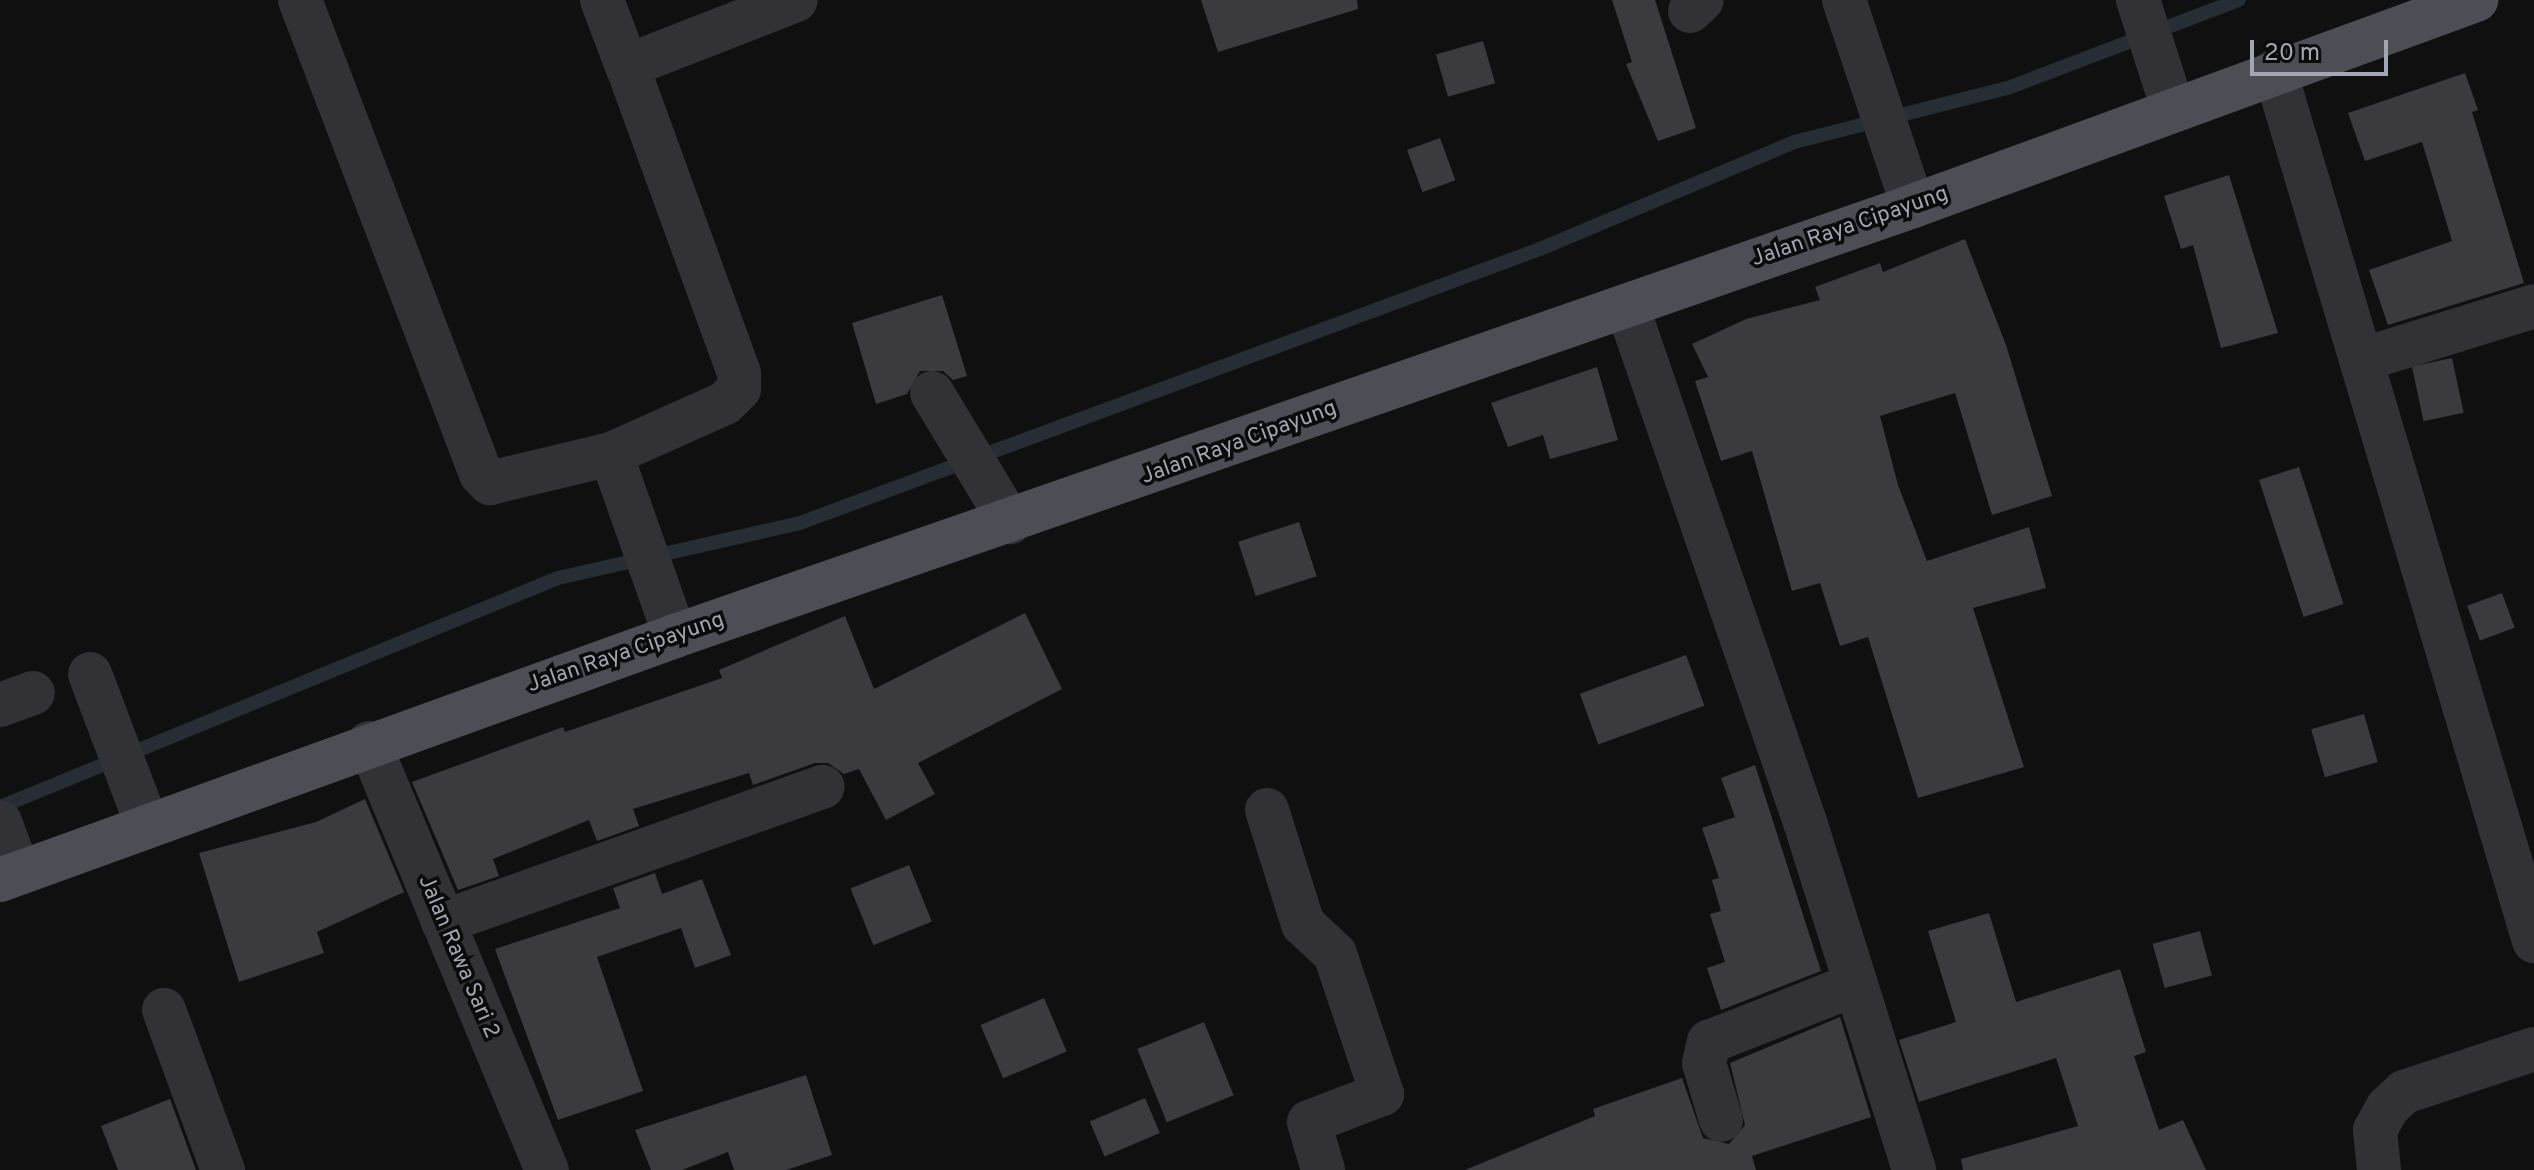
<!DOCTYPE html>
<html>
<head>
<meta charset="utf-8">
<style>
	body { margin:0 }
	#map { position:relative; width:2534px; height:1170px; overflow:hidden; background:#101011; font-family:Overpass,sans-serif }
	div>[style] { position:absolute }
	.stream>* { height:14px; margin:-7px; padding:0 7px; transform-origin:7px; border-radius:7px; background:#272d35 }
	.building>* { inset:0; background:#3a3a3f; transform-origin:0 0 }
	.minor>* { height:44px; margin:-22px; padding:0 22px; transform-origin:22px; border-radius:22px; background:#313136 }
	.major>* { height:44px; margin:-22px; padding:0 22px; transform-origin:22px; border-radius:22px; background:#4d4e55 }
	span { translate:-50% -50%; white-space:nowrap; text-align:center; line-height:1.15; -webkit-text-stroke:7px #0b0b0c; paint-order:stroke }
	.street-label { font-size:22px; color:#a2a5b2 }
	.scale { position:absolute; left:2250px; top:40px; width:138px; height:36px; box-sizing:border-box; border:4px solid #a2a5b2; border-top:0; padding-left:10px; font-size:24px; line-height:28px; white-space:nowrap; color:#a2a5b2; -webkit-text-stroke:6px #0b0b0c; paint-order:stroke }
</style>
</head>
<body>
<div id="map">
	<div class="stream">
		<i style="left:0;top:807px;width:603px;rotate:-22.31deg"></i>
		<i style="left:558px;top:578px;width:248px;rotate:-12.8deg"></i>
		<i style="left:800px;top:523px;width:789px;rotate:-20.32deg"></i>
		<i style="left:1540px;top:249px;width:276px;rotate:-22.8deg"></i>
		<i style="left:1794px;top:142px;width:221px;rotate:-14.2deg"></i>
		<i style="left:2008px;top:88px;width:247px;rotate:-20.9deg"></i>
	</div>
	<div class="building">
		<i style="clip-path:polygon(1201px 0,1357px 0,1358px 9px,1218px 52px)"></i>
		<i style="clip-path:polygon(1612px 0,1655px 0,1696px 128px,1658px 141px,1626px 64px,1632px 62px)"></i>
		<i style="left:1483px;top:41px;width:44px;height:49px;rotate:74deg"></i>
		<i style="clip-path:polygon(2465px 73px,2478px 110px,2472px 112px,2524px 283px,2388px 325px,2369px 270px,2452px 241px,2422px 142px,2365px 161px,2348px 113px)"></i>
		<i style="left:1440px;top:138px;width:45px;height:35px;rotate:70deg"></i>
		<i style="clip-path:polygon(2229px 175px,2278px 333px,2221px 348px,2193px 245px,2181px 249px,2164px 196px)"></i>
		<i style="clip-path:polygon(1965px 239px,2006px 345px,2052px 496px,1992px 515px,1955px 393px,1880px 416px,1898px 485px,1927px 561px,2029px 527px,2046px 588px,1973px 608px,2024px 767px,1918px 798px,1868px 637px,1840px 646px,1820px 583px,1792px 591px,1752px 451px,1721px 461px,1695px 381px,1708px 377px,1692px 344px,1746px 319px,1820px 300px,1815px 287px,1880px 263px,1883px 272px)"></i>
		<i style="clip-path:polygon(942px 295px,967px 376px,953px 380px,943px 371px,920px 371px,907px 394px,876px 404px,852px 323px)"></i>
		<i style="left:2452px;top:358px;width:56px;height:41px;rotate:78deg"></i>
		<i style="clip-path:polygon(1597px 367px,1618px 440px,1550px 459px,1543px 435px,1508px 447px,1491px 403px)"></i>
		<i style="left:2299px;top:467px;width:144px;height:42px;rotate:72deg"></i>
		<i style="left:1299px;top:522px;width:57px;height:64px;rotate:72deg"></i>
		<i style="left:2502px;top:593px;width:37px;height:37px;rotate:70deg"></i>
		<i style="clip-path:polygon(1025px 613px,1062px 689px,918px 763px,935px 794px,886px 820px,859px 769px,844px 774px,828px 763px,815px 763px,753px 785px,749px 773px,633px 809px,639px 826px,597px 841px,589px 820px,493px 859px,499px 876px,458px 890px,412px 782px,563px 727px,565px 732px,722px 678px,719px 670px,845px 616px,874px 689px)"></i>
		<i style="left:1686px;top:655px;width:54px;height:113px;rotate:70deg"></i>
		<i style="left:2364px;top:714px;width:50px;height:55px;rotate:74deg"></i>
		<i style="clip-path:polygon(1755px 765px,1821px 971px,1721px 1010px,1707px 968px,1725px 962px,1710px 914px,1721px 911px,1712px 880px,1719px 878px,1702px 828px,1735px 817px,1721px 778px)"></i>
		<i style="clip-path:polygon(365px 799px,404px 892px,317px 932px,324px 953px,239px 982px,199px 853px,316px 822px)"></i>
		<i style="left:909px;top:865px;width:61px;height:63px;rotate:68deg"></i>
		<i style="clip-path:polygon(655px 873px,662px 894px,702px 879px,731px 955px,695px 968px,681px 928px,597px 957px,643px 1091px,558px 1120px,495px 949px,620px 908px,613px 888px)"></i>
		<i style="clip-path:polygon(1989px 913px,2016px 1002px,2120px 969px,2146px 1052px,2134px 1056px,2159px 1130px,2183px 1120px,2206px 1170px,1963px 1170px,1961px 1159px,2078px 1126px,2056px 1058px,1919px 1102px,1899px 1040px,1956px 1022px,1928px 931px)"></i>
		<i style="left:2200px;top:931px;width:46px;height:49px;rotate:75deg"></i>
		<i style="left:1044px;top:998px;width:58px;height:69px;rotate:67deg"></i>
		<i style="clip-path:polygon(1840px 1017px,1871px 1117px,1752px 1156px,1756px 1170px,1465px 1170px,1595px 1116px,1593px 1109px,1682px 1078px,1703px 1138px,1729px 1144px,1745px 1125px,1730px 1063px)"></i>
		<i style="left:1204px;top:1022px;width:79px;height:72px;rotate:68deg"></i>
		<i style="clip-path:polygon(806px 1075px,832px 1155px,786px 1170px,734px 1170px,728px 1152px,682px 1170px,651px 1170px,635px 1130px)"></i>
		<i style="left:1145px;top:1098px;width:38px;height:60px;rotate:67deg"></i>
		<i style="clip-path:polygon(170px 1099px,196px 1170px,118px 1170px,101px 1126px)"></i>
	</div>
	<div class="minor">
		<i style="left:300px;top:0;width:507px;rotate:69.1deg"></i>
		<i style="left:481px;top:474px;width:13px;rotate:45deg"></i>
		<i style="left:490px;top:483px;width:124px;rotate:-13.5deg"></i>
		<i style="left:611px;top:454px;width:125px;rotate:-24.1deg"></i>
		<i style="left:725px;top:403px;width:20px;rotate:-45deg"></i>
		<i style="left:739px;top:389px;width:16px;rotate:-90deg"></i>
		<i style="left:739px;top:373px;width:327px;rotate:-110deg"></i>
		<i style="left:627px;top:66px;width:181px;rotate:-21.3deg"></i>
		<i style="left:602px;top:0;width:71px;rotate:69.3deg"></i>
		<i style="left:1844px;top:0;width:217px;rotate:71.5deg"></i>
		<i style="left:2138px;top:0;width:114px;rotate:72.2deg"></i>
		<i style="left:1690px;top:11px;width:16px;rotate:-43deg"></i>
		<i style="left:2275px;top:71px;width:908px;rotate:73.42deg"></i>
		<i style="left:1627px;top:306px;width:549px;rotate:70.97deg"></i>
		<i style="left:1806px;top:825px;width:362px;rotate:72.6deg"></i>
		<i style="left:2361px;top:360px;width:181px;rotate:-17.3deg"></i>
		<i style="left:932px;top:393px;width:151px;rotate:58.8deg"></i>
		<i style="left:611px;top:454px;width:193px;rotate:70.6deg"></i>
		<i style="left:90px;top:674px;width:161px;rotate:69.3deg"></i>
		<i style="left:0;top:705px;width:35px;rotate:-20deg"></i>
		<i style="left:369px;top:743px;width:463px;rotate:67.4deg"></i>
		<i style="left:1267px;top:810px;width:120px;rotate:72.5deg"></i>
		<i style="left:1303px;top:924px;width:44px;rotate:43.2deg"></i>
		<i style="left:1335px;top:954px;width:148px;rotate:71.4deg"></i>
		<i style="left:1382px;top:1094px;width:78px;rotate:159deg"></i>
		<i style="left:1309px;top:1122px;width:50px;rotate:73.7deg"></i>
		<i style="left:0;top:822px;width:54px;rotate:69.6deg"></i>
		<i style="left:443px;top:922px;width:403px;rotate:-19.6deg"></i>
		<i style="left:164px;top:1010px;width:171px;rotate:69.8deg"></i>
		<i style="left:1721px;top:1120px;width:59px;rotate:-106.6deg"></i>
		<i style="left:1704px;top:1063px;width:22px;rotate:-77deg"></i>
		<i style="left:1709px;top:1042px;width:158px;rotate:-21.5deg"></i>
		<i style="left:2379px;top:1170px;width:40px;rotate:-95.7deg"></i>
		<i style="left:2375px;top:1130px;width:26px;rotate:-61deg"></i>
		<i style="left:2388px;top:1107px;width:22px;rotate:-43deg"></i>
		<i style="left:2404px;top:1092px;width:137px;rotate:-18.3deg"></i>
	</div>
	<div class="major">
		<i style="left:0;top:880px;width:718px;rotate:-19.87deg"></i>
		<i style="left:675px;top:636px;width:1311px;rotate:-19.15deg"></i>
		<i style="left:1913px;top:206px;width:600px;rotate:-20.1deg"></i>
	</div>
	<div class="street-label">
		<span style="left:1850px;top:227px;rotate:-19deg">Jalan Raya Cipayung</span>
		<span style="left:1239px;top:443px;rotate:-20deg">Jalan Raya Cipayung</span>
		<span style="left:626px;top:653px;rotate:-19deg">Jalan Raya Cipayung</span>
		<span style="left:458px;top:957px;rotate:67deg">Jalan Rawa Sari 2</span>
	</div>
	<div class="scale">20 m</div>
</div>
</body>
</html>
